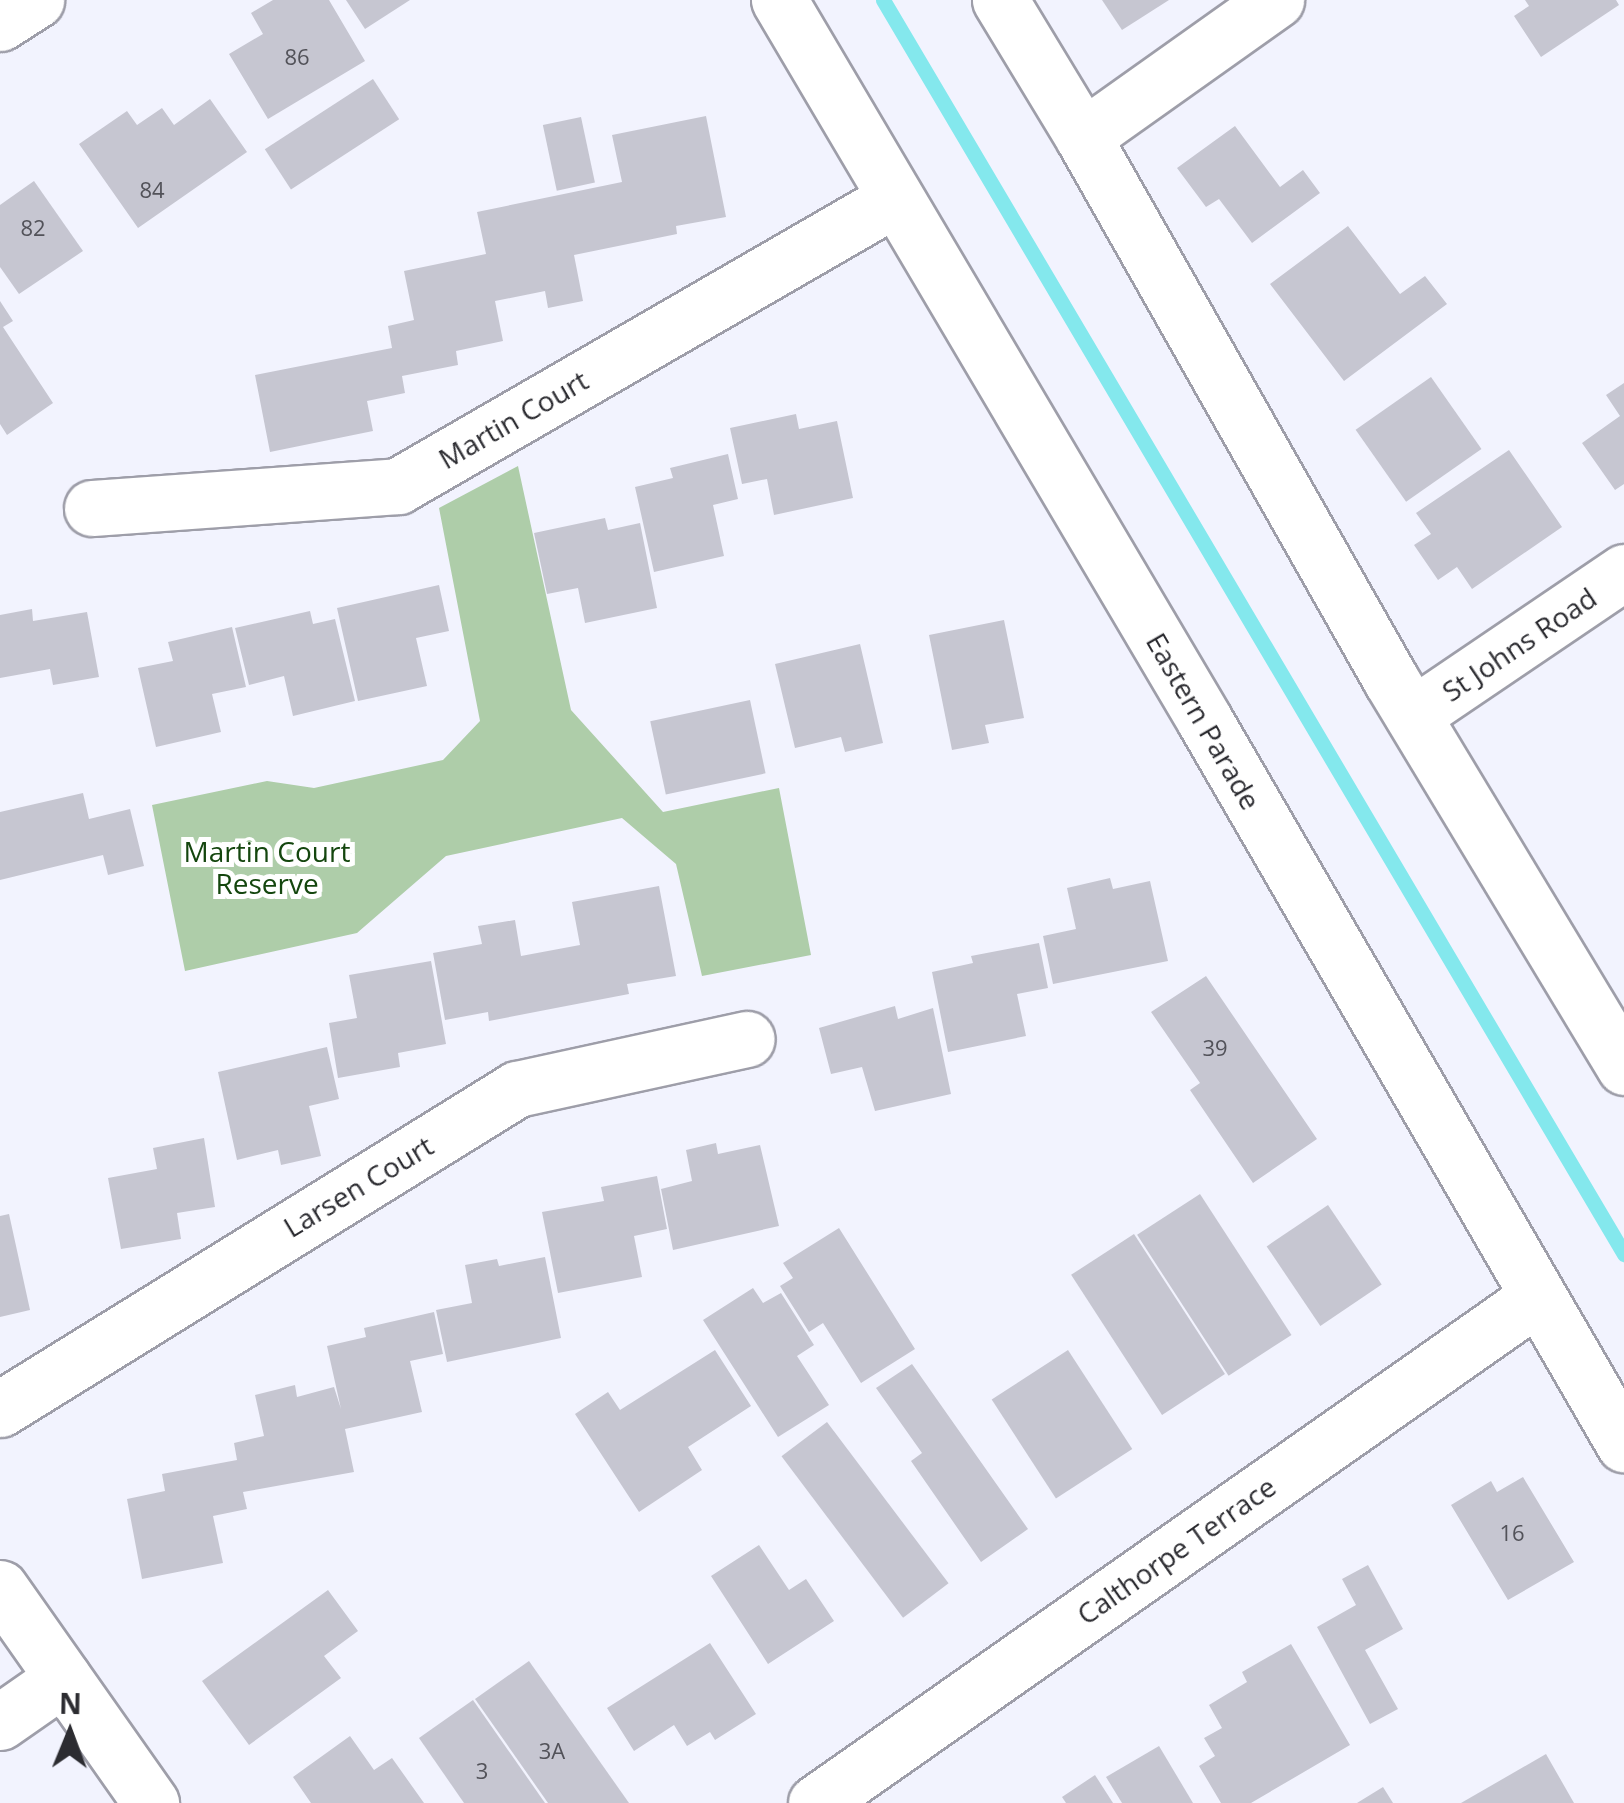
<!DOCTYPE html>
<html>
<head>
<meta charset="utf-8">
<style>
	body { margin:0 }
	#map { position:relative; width:1624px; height:1803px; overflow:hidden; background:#f2f3fe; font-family:"Open Sans",sans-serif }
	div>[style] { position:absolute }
	.green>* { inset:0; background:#aecda9 }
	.stream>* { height:15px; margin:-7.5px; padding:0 7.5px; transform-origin:7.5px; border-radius:7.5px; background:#84e8ed }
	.building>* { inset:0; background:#c6c6d1; transform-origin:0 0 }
	.roads { filter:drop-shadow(2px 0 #9e9ea9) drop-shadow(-2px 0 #9e9ea9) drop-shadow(0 2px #9e9ea9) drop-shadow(0 -2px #9e9ea9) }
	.minor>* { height:55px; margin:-27.5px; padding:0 27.5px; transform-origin:27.5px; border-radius:27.5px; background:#fff }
	.tertiary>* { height:55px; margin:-27.5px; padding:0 27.5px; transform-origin:27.5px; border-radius:27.5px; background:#fff }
	.secondary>* { height:55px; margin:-27.5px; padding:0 27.5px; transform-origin:27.5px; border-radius:27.5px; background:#fff }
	span { translate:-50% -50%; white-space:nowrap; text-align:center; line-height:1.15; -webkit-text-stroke:10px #fff; paint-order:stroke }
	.number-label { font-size:22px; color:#525259 }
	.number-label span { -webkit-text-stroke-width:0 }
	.street-label { font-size:28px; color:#2c2c31 }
	.park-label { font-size:28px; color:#14460e }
	.north { position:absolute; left:20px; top:1683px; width:100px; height:100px; -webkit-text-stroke:8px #fff; paint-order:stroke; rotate:1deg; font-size:28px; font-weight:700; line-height:40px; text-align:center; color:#2c2c31 }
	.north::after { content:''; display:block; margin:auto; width:35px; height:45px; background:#2c2c31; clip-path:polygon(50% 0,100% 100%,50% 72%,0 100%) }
</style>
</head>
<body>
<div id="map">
	<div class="green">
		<i style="clip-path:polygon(518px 466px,571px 710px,663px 812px,779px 788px,811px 955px,702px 976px,676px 864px,622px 818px,446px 856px,357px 933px,185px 971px,152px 805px,267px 781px,314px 788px,443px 760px,480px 721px,439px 508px)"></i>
	</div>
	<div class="stream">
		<i style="left:883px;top:0;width:1457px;rotate:59.42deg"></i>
	</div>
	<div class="building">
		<i style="clip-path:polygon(273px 0,329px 0,365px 61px,268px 119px,229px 54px,263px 34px,251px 13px)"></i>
		<i style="clip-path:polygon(346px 0,410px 0,365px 29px)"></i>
		<i style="clip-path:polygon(1102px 0,1169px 0,1122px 30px)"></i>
		<i style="clip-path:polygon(1525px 0,1616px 0,1619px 5px,1541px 57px,1514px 16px,1529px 6px)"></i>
		<i style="left:373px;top:79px;width:48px;height:129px;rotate:57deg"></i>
		<i style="clip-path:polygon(210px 99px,247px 152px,138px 228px,79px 144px,127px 111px,137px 125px,162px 108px,174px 125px)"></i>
		<i style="clip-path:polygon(706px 116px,726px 217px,676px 226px,677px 234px,574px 255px,583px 301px,548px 308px,545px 291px,495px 301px,503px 341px,456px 351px,458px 365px,402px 376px,405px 393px,367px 401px,373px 431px,270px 452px,255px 375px,392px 348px,388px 326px,414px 320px,404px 271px,486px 254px,477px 212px,622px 182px,612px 135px)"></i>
		<i style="left:581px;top:117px;width:67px;height:39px;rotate:78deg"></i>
		<i style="clip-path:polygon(1235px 126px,1280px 187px,1303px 170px,1320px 193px,1252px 243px,1219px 199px,1206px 207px,1177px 168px)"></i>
		<i style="clip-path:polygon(34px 181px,83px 251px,19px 294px,0 267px,0 205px)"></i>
		<i style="clip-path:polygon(1348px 226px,1400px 294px,1425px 276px,1447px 304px,1344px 381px,1270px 284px)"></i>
		<i style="clip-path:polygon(0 301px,13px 321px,3px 327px,53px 403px,7px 435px,0 424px)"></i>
		<i style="left:1431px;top:377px;width:88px;height:92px;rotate:55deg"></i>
		<i style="clip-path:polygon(1624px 383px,1624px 484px,1615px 490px,1582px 443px,1620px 416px,1606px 395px)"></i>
		<i style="clip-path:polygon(796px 414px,799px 429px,837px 421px,853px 498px,774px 515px,767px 479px,742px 484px,730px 428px)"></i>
		<i style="clip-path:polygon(1509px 450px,1562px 527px,1472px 589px,1457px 567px,1438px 580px,1414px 545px,1431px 534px,1416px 513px)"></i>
		<i style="clip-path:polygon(728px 454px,738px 499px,713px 505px,724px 556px,654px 572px,635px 487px,673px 478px,670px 468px)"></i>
		<i style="clip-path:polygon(605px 518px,608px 530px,640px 523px,657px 608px,585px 623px,578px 588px,547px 594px,534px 533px)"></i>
		<i style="clip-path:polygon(439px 585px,449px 631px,416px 638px,427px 686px,358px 701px,337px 608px)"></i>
		<i style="clip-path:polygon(32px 609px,33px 621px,87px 612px,99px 677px,53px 685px,50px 669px,0 678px,0 615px)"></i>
		<i style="clip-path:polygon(310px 611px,313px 624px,335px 619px,355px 701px,293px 716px,284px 676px,249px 685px,235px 628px)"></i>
		<i style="clip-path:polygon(1004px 620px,1024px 718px,985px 725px,989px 743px,952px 750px,929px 635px)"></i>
		<i style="clip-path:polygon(232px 627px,246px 687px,212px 694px,221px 732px,156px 747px,138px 668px,173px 661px,168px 642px)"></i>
		<i style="clip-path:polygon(860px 644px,883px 743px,845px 752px,841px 737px,795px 748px,775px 664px)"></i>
		<i style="left:750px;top:700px;width:75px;height:102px;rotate:78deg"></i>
		<i style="clip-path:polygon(83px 793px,89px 819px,130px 809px,144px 866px,108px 875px,103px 855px,0 880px,0 812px)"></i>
		<i style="clip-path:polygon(1110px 878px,1113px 889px,1150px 881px,1168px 961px,1053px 984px,1043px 936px,1076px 929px,1067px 888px)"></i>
		<i style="clip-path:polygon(659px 886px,676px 976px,627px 984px,629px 994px,561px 1007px,489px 1021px,488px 1012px,445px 1020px,433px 953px,482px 944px,478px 926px,515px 920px,521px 956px,580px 945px,572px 902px)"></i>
		<i style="clip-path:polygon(1039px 943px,1048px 988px,1017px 994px,1026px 1036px,948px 1052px,932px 972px,973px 963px,971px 956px)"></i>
		<i style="clip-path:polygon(431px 961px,446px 1044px,398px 1053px,400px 1067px,338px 1078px,329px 1023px,357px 1018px,349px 975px)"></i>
		<i style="clip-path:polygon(1206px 976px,1317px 1139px,1253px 1183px,1190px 1090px,1200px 1083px,1151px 1012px)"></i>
		<i style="clip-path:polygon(895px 1006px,898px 1019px,933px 1008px,951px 1094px,875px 1111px,862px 1067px,831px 1074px,819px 1028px)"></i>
		<i style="clip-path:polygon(327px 1047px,339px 1099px,309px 1106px,321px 1156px,281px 1165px,278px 1150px,237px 1160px,218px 1072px)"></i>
		<i style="clip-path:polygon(204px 1138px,215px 1207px,177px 1213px,181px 1239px,121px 1249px,108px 1178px,157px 1169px,153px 1148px)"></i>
		<i style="clip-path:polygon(716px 1143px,718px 1154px,760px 1145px,779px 1226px,673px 1250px,661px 1189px,692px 1181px,686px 1150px)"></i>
		<i style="clip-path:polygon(657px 1176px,667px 1229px,634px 1236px,642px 1277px,558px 1293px,542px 1212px,604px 1201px,601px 1187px)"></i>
		<i style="left:1200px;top:1194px;width:168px;height:75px;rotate:57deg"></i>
		<i style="left:1328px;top:1205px;width:96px;height:74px;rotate:56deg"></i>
		<i style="clip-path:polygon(9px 1214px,30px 1310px,0 1317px,0 1216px)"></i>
		<i style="clip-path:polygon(839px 1228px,915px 1349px,861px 1383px,823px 1323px,809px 1332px,780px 1286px,793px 1278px,783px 1263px)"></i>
		<i style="left:1134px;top:1234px;width:167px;height:75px;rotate:57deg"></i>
		<i style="clip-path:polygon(545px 1257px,561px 1338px,447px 1362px,436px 1310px,472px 1303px,465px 1265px,497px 1259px,499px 1266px)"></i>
		<i style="clip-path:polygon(753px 1288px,763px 1303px,781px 1293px,814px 1345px,797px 1356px,829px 1405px,778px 1437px,703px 1320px)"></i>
		<i style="clip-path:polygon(434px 1312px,443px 1354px,410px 1361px,422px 1412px,345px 1429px,354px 1472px,243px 1492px,247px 1509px,213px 1516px,223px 1563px,142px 1579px,127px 1499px,165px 1491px,162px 1474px,237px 1460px,234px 1443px,264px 1436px,255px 1395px,295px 1385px,297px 1397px,334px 1387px,341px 1409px,327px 1346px,366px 1337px,364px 1328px)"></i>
		<i style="clip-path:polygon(715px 1350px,751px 1406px,688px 1447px,702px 1470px,639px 1512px,575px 1414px,608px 1392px,620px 1410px)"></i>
		<i style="left:1068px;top:1350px;width:118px;height:91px;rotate:57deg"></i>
		<i style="clip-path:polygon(912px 1364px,1028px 1529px,981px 1562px,911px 1461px,922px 1453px,876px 1388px)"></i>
		<i style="left:827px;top:1422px;width:202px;height:57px;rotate:53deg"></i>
		<i style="clip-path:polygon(1523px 1477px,1574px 1562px,1508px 1600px,1451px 1505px,1491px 1481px,1497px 1492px)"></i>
		<i style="clip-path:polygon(759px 1545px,789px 1590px,806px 1579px,834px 1621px,768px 1664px,711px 1576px)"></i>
		<i style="clip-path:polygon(1368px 1565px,1403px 1629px,1365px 1650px,1398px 1709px,1370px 1724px,1317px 1627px,1356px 1605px,1342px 1579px)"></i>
		<i style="clip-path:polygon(328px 1590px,358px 1631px,324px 1656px,341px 1678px,249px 1745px,202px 1681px)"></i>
		<i style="clip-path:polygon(710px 1643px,756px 1714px,715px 1740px,710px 1732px,687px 1746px,674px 1725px,634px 1751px,607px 1708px)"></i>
		<i style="clip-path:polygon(1291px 1644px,1350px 1745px,1251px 1803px,1221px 1803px,1199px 1766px,1215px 1756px,1204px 1738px,1222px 1728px,1209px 1705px,1247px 1682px,1242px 1672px)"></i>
		<i style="clip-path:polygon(529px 1661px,629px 1803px,548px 1803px,475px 1699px)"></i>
		<i style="clip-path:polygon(473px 1700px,545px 1803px,464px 1803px,419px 1738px)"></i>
		<i style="clip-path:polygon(350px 1736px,374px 1770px,392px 1758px,424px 1803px,311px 1803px,293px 1777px)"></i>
		<i style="clip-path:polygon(1159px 1746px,1193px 1803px,1122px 1803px,1106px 1777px)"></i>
		<i style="clip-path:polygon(1546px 1754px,1574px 1803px,1461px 1803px)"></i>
		<i style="clip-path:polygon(1095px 1775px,1113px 1803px,1066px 1803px,1062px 1797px)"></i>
		<i style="clip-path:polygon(1383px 1787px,1393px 1803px,1357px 1803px)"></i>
	</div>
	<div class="roads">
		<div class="minor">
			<i style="left:1083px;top:137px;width:237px;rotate:-35.4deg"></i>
			<i style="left:92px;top:508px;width:307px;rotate:-4.1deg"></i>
			<i style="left:398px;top:486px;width:572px;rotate:-30.02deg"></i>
			<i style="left:1413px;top:715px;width:255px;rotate:-34.1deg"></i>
			<i style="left:0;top:1409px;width:608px;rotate:-31.76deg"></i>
			<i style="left:517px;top:1089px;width:235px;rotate:-12.3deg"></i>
			<i style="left:0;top:1588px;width:263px;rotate:54.9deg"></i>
			<i style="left:0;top:1722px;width:77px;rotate:-34.9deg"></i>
			<i style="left:816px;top:1803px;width:879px;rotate:-35.05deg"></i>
		</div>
		<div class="tertiary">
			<i style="left:0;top:23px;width:43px;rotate:-32.6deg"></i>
		</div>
		<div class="secondary">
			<i style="left:779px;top:0;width:837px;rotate:59.42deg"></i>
			<i style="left:1205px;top:721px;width:836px;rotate:59.91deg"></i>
			<i style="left:1000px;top:0;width:160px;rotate:58.8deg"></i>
			<i style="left:1083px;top:137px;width:624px;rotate:60.44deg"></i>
			<i style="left:1391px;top:680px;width:452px;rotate:58.9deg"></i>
		</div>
	</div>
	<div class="number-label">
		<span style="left:297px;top:57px">86</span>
		<span style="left:152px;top:190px">84</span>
		<span style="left:33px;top:228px">82</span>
		<span style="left:1215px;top:1048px">39</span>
		<span style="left:1512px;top:1533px">16</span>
		<span style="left:552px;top:1751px">3A</span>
		<span style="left:482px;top:1771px">3</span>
	</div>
	<div class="street-label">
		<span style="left:513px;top:419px;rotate:-30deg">Martin Court</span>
		<span style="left:1519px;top:644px;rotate:-34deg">St Johns Road</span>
		<span style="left:1204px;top:721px;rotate:60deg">Eastern Parade</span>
		<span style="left:358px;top:1186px;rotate:-31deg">Larsen Court</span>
		<span style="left:1176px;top:1550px;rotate:-35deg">Calthorpe Terrace</span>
	</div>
	<div class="park-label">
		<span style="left:267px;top:867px">Martin Court<br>Reserve</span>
	</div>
	<div class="north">N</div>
</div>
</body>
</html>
